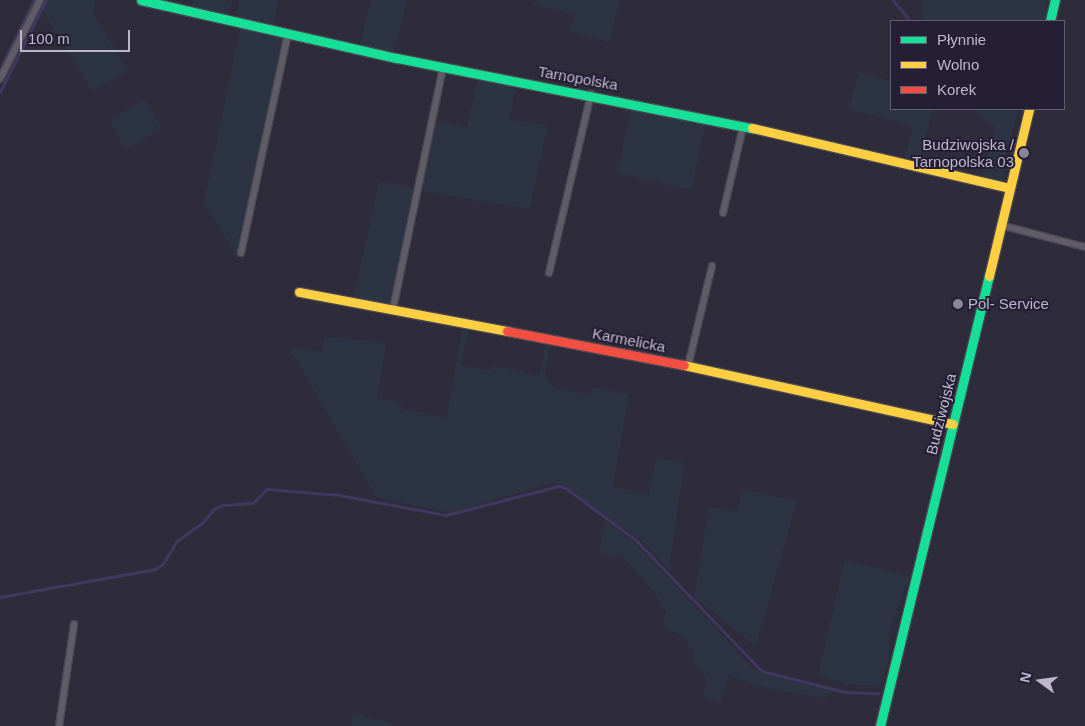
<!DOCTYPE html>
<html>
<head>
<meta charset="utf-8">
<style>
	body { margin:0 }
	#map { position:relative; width:1085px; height:726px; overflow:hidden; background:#2e2c3a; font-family:Arial,sans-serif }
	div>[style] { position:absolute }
	.green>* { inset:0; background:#2c3444; transform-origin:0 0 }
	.stream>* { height:2.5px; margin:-1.25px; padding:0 1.25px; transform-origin:1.25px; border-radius:1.25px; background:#403860 }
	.roads { filter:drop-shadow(1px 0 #494751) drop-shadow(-1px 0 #494751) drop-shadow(0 1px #494751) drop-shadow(0 -1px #494751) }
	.street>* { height:6px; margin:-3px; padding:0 3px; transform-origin:3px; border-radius:3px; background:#5f5c68 }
	.fast>* { height:9px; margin:-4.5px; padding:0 4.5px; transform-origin:4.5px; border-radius:4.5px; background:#16e098 }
	.slow>* { height:9px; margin:-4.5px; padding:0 4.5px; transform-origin:4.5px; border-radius:4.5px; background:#ffcf43 }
	.jam>* { height:9px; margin:-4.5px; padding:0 4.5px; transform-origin:4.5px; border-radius:4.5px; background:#f24e42 }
	.dots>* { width:14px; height:14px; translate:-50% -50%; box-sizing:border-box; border:2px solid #241f35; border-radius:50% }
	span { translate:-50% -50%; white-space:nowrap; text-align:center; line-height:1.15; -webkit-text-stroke:4px #241f35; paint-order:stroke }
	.street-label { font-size:15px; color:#bcb7ca }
	.poi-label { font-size:15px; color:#bcb7ca }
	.right { translate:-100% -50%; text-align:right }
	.left { translate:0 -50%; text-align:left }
	.legend { position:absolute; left:890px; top:20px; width:175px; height:90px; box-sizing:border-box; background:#241f35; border:1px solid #615c71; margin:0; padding:6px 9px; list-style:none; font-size:15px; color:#bcb7ca }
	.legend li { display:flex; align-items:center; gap:10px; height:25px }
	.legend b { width:25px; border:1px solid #615c71 }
	.north { position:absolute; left:1015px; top:656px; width:50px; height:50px; -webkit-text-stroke:4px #241f35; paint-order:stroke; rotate:284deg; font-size:14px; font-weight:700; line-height:20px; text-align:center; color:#bcb7ca }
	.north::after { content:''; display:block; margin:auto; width:18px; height:22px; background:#bcb7ca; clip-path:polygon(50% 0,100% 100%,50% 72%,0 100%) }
	.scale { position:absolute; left:20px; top:30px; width:110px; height:22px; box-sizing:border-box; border:2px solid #bcb7ca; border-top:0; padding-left:6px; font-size:15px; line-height:18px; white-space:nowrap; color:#bcb7ca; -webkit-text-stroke:4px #241f35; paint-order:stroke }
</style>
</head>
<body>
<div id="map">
	<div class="green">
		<i style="clip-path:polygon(47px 0,95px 0,93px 13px,128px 71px,92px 91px,42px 9px)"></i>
		<i style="clip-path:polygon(193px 0,233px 0,227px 14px,191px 9px)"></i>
		<i style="clip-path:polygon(239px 0,279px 0,272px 28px,236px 19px)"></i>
		<i style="clip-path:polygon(371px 0,407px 0,393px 55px,363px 49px,360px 44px)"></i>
		<i style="clip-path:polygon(535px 0,620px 0,609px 42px,570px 32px,574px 14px,533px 5px)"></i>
		<i style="left:921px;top:0;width:126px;height:22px"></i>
		<i style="clip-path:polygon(241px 25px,280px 34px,283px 38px,237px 257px,204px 202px)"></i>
		<i style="clip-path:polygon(859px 72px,891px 81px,891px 109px,933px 109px,920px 160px,905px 157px,913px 126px,849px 109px)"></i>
		<i style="clip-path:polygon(478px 77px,517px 83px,509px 119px,548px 126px,529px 209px,419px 191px,434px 120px,467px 127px)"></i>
		<i style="left:145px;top:99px;width:34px;height:42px;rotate:60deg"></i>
		<i style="left:632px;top:104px;width:76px;height:71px;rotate:12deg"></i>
		<i style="clip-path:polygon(974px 109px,1019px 109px,1004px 159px,1004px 181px,981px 175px,995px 128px)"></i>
		<i style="clip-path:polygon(379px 181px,414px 188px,391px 302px,383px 306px,353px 300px)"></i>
		<i style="clip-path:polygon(463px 325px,469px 326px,461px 365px,490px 371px,492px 365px,539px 376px,546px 341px,550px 342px,545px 376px,553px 387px,590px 395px,592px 387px,629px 394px,613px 487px,649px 494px,656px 458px,684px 463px,669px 570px,643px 542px,561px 484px,553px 483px,450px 513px,376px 497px,288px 346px,322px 352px,325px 336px,386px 343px,377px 398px,403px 404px,402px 409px,446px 418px)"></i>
		<i style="clip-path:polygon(742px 490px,797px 500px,756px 646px,694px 597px,709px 507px,737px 511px)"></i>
		<i style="clip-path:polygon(605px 521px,635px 543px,751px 666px,761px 673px,831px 691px,829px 698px,768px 689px,728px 675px,721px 703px,703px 698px,707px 680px,693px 661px,695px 655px,681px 634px,662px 629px,666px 612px,654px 592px,623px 557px,599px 553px)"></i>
		<i style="clip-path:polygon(845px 560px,910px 576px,889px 630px,889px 656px,880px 686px,845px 684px,818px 675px)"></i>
		<i style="clip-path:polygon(353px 714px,393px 723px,392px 726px,351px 726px)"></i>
	</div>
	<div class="stream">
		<i style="left:893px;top:0;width:26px;rotate:50deg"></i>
		<i style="left:2px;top:65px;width:72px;rotate:-63.8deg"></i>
		<i style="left:0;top:92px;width:103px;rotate:-63.4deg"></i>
		<i style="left:0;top:597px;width:158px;rotate:-10.2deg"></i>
		<i style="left:155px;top:569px;width:9px;rotate:-32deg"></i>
		<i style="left:163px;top:564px;width:27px;rotate:-59deg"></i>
		<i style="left:177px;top:541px;width:32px;rotate:-36deg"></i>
		<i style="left:203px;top:522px;width:17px;rotate:-50deg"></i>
		<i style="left:214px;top:509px;width:10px;rotate:-24deg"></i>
		<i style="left:223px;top:505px;width:30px;rotate:-4deg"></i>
		<i style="left:253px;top:503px;width:20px;rotate:-45deg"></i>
		<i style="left:267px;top:489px;width:72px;rotate:4.8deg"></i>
		<i style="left:339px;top:495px;width:109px;rotate:10.6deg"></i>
		<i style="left:446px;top:515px;width:117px;rotate:-14.4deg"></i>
		<i style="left:559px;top:486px;width:7px;rotate:16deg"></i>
		<i style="left:566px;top:488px;width:87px;rotate:36.6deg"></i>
		<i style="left:636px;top:540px;width:182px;rotate:46.1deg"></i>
		<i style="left:762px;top:671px;width:86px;rotate:14.2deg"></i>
		<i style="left:845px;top:692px;width:33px;rotate:2deg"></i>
	</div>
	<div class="roads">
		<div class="street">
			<i style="left:0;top:79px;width:89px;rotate:-63.1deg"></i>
			<i style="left:723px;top:213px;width:88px;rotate:-76.9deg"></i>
			<i style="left:1000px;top:225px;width:88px;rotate:14.5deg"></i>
			<i style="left:241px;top:253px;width:225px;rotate:-77.9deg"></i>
			<i style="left:549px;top:273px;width:184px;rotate:-76.8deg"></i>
			<i style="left:393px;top:309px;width:247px;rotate:-78.3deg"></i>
			<i style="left:688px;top:366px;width:103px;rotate:-76.5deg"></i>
			<i style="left:59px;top:726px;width:103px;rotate:-81.6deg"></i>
		</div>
		<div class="fast">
			<i style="left:141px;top:0;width:262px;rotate:12.8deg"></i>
			<i style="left:397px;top:58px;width:362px;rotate:11.2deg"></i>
			<i style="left:1050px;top:21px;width:22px;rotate:-77deg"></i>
			<i style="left:880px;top:726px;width:463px;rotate:-76.4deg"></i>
		</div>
		<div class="slow">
			<i style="left:752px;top:128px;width:264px;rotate:13.1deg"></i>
			<i style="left:989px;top:276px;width:172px;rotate:-76.5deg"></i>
			<i style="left:299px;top:292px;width:212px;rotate:10.6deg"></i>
			<i style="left:684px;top:365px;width:275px;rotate:12.4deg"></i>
		</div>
		<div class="jam">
			<i style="left:507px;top:331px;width:180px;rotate:10.9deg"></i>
		</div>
	</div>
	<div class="dots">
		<i style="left:1024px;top:153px;background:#8a8698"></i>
		<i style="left:958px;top:304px;background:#8a8698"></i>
	</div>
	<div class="street-label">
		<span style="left:578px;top:78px;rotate:10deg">Tarnopolska</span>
		<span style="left:629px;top:340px;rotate:11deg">Karmelicka</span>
		<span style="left:941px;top:414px;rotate:-76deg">Budziwojska</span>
	</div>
	<div class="poi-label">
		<span class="right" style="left:1014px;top:153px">Budziwojska /<br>Tarnopolska 03</span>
		<span class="left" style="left:968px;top:304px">Pol- Service</span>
	</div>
	<ul class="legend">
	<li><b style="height:6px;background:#16e098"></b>Płynnie</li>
	<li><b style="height:6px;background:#ffcf43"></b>Wolno</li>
	<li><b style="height:6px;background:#f24e42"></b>Korek</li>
	</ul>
	<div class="north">N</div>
	<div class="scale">100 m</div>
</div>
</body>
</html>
